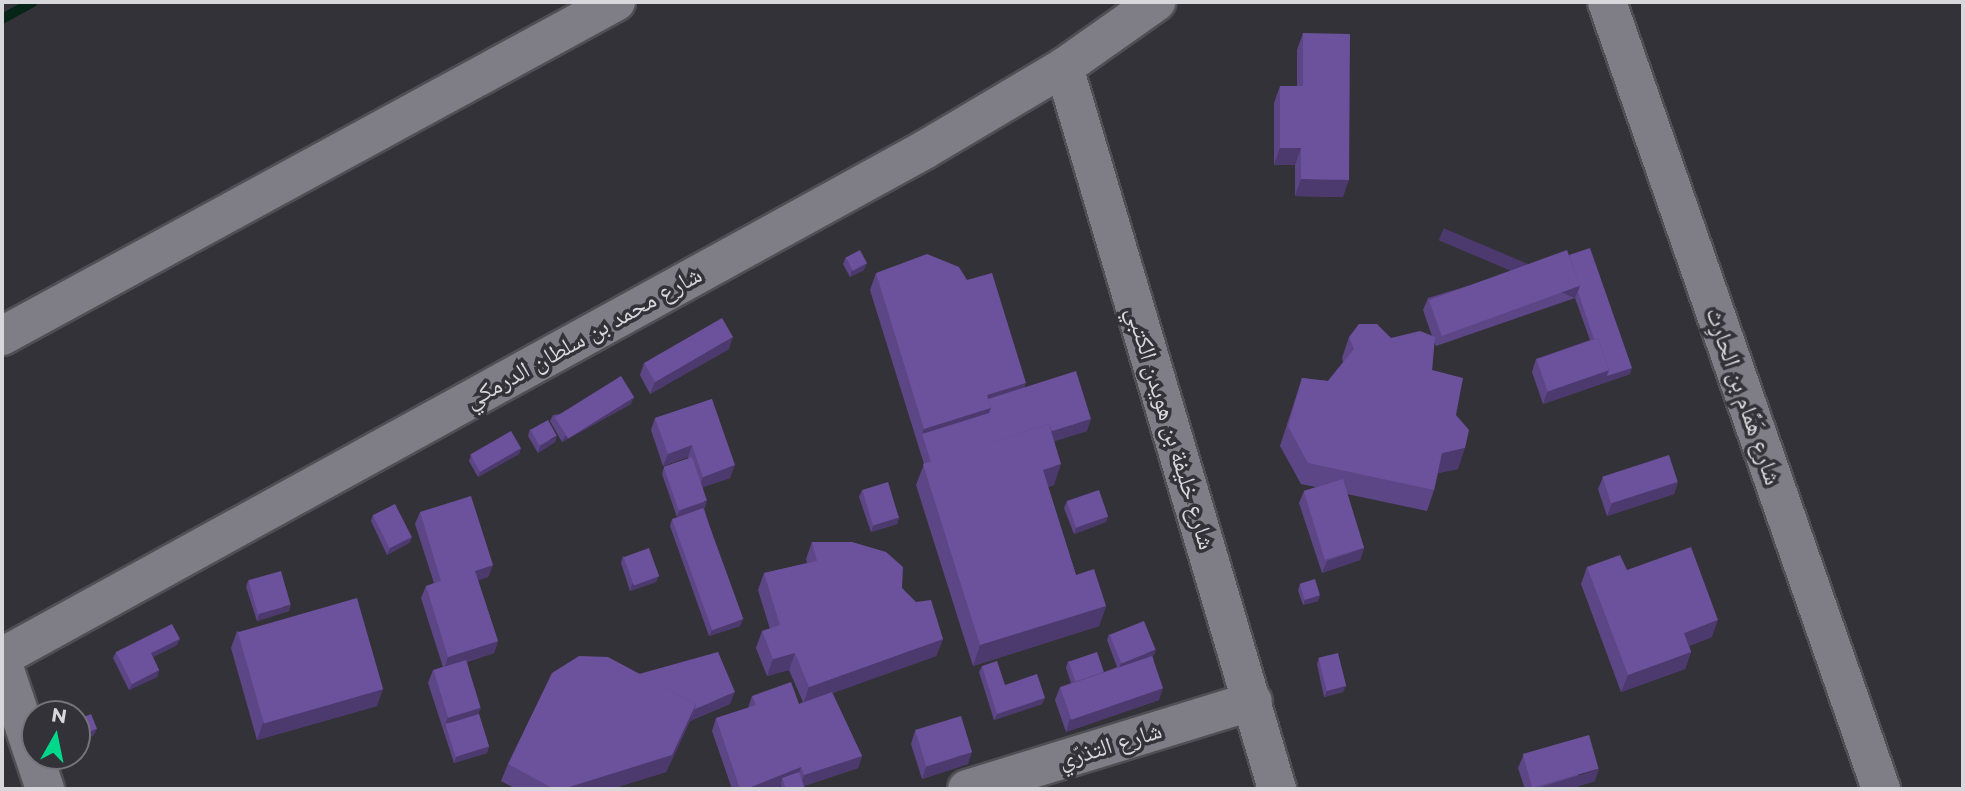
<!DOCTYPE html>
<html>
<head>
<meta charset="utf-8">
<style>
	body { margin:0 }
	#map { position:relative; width:1965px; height:791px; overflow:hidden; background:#343239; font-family:Montserrat,"Noto Naskh Arabic",sans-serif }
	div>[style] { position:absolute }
	.stream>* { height:10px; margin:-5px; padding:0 5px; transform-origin:5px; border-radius:5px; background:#062516 }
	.roads { filter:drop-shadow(2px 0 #504f54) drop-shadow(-2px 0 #504f54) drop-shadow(0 2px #504f54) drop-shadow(0 -2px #504f54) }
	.minor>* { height:38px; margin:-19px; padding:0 19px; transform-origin:19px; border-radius:19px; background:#7f7d85 }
	.wall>* { inset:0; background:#5d4686 }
	.shaded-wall>* { inset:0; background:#4c396d; transform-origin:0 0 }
	.building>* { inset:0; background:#6c519c; transform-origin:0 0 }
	span { translate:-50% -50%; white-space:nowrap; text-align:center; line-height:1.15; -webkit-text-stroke:7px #343239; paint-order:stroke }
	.street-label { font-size:24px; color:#d8d7db }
	.frame { position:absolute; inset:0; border:4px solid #d8d7db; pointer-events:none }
	.north { position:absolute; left:21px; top:700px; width:70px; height:70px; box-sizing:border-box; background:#343239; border:2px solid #76747a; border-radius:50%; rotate:9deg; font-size:19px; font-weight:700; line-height:28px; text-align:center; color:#d8d7db }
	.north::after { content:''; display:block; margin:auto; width:24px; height:32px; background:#00d98c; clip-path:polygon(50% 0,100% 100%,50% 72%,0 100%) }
</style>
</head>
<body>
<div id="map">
	<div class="stream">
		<i style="left:2px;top:19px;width:35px;rotate:-29deg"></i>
	</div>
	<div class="roads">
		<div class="minor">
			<i style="left:1607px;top:2px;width:833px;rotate:70.8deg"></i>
			<i style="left:1064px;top:67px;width:753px;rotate:73.56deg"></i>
			<i style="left:2px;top:336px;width:699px;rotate:-28.55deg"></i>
			<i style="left:2px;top:657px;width:1054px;rotate:-28.8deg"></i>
			<i style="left:926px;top:149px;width:161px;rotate:-30.7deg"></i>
			<i style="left:1064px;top:67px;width:113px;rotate:-35.2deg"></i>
			<i style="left:2px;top:661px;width:135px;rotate:71.4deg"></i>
			<i style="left:967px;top:789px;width:299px;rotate:-17.1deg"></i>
		</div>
	</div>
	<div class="wall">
		<i style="clip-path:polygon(1303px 33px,1343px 197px,1295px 196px,1295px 165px,1274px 165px,1274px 103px,1280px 86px,1297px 86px,1297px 50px)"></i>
		<i style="clip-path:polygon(1569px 255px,1630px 374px,1543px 404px,1532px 372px,1536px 359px,1590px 340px,1575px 298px,1436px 346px,1434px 342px,1432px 370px,1456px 415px,1458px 469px,1438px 473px,1434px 490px,1427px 511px,1347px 494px,1364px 548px,1360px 560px,1322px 573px,1299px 503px,1304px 491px,1316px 487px,1301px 484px,1280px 446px,1302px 378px,1328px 381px,1343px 362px,1342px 358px,1349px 337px,1391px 338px,1432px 336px,1423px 310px,1428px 298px)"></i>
		<i style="clip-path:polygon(846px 257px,864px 270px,850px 277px,843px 264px)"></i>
		<i style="clip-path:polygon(876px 273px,1025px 388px,1087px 431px,1054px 441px,1054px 485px,1048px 487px,1076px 575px,1106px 606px,1099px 626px,973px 666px,916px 485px,924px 464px,870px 290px)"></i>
		<i style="clip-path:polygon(729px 349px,650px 394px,640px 375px,644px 363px)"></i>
		<i style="clip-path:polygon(712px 399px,730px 478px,703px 487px,705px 508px,704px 508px,740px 626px,709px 636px,670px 526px,672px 519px,699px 510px,677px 517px,662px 474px,664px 467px,689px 459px,688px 457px,663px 466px,651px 430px,655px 418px)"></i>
		<i style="clip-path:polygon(631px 404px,562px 442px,550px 421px,553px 415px)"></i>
		<i style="clip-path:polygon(530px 429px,555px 442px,538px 453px,528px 436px)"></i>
		<i style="clip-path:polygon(521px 448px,519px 454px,478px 477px,469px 461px,471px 455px)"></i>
		<i style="clip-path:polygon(1603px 477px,1678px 482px,1674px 494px,1607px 516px,1598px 489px)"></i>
		<i style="clip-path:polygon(862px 490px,899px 517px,897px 524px,871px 532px,859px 497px)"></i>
		<i style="clip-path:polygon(1067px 501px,1108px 516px,1106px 522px,1074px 534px,1064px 508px)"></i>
		<i style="clip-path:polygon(420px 512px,493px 565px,488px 577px,478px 580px,498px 641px,494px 653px,467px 662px,479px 714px,489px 746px,487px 753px,454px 763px,428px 683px,433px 670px,443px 667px,421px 598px,426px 586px,434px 583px,415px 524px)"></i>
		<i style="clip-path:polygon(373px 515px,412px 537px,409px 543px,387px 555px,371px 521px)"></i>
		<i style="clip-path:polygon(812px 542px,902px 588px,943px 639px,936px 656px,832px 693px,862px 756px,858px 768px,804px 786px,805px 789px,782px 789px,781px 786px,771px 789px,732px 789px,712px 731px,716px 718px,748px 708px,752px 696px,799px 704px,803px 702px,789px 670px,767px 676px,756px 648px,762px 631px,770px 629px,758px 590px,764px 573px,807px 563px,806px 559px)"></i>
		<i style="clip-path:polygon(623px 556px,656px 582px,630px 591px,621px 563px)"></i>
		<i style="clip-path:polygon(1587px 567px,1627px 570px,1712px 637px,1689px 646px,1691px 652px,1685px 669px,1621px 692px,1581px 584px)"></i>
		<i style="clip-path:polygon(248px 581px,289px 611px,257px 621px,246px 587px)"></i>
		<i style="clip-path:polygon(1300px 584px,1318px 601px,1303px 605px,1298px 590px)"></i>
		<i style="clip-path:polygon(237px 631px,377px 706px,257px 740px,231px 648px)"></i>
		<i style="clip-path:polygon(1109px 634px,1153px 657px,1159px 700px,1066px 732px,1055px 700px,1060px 687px,1071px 683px,1066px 668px,1068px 661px,1104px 672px,1117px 667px,1107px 640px)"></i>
		<i style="clip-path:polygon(177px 645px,153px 657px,159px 670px,157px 677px,129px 690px,113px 658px,116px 652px)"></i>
		<i style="clip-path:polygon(1319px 658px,1343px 692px,1324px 697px,1317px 664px)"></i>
		<i style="clip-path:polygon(982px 666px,1005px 685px,1042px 704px,994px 720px,979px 672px)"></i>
		<i style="clip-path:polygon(639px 674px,730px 704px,690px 721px,666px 772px,611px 789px,516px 789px,501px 781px,508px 764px)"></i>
		<i style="clip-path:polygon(81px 718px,94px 735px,85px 739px,79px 724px)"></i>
		<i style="clip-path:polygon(915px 731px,968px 764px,922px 779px,911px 744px)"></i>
		<i style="clip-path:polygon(1523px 756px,1595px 781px,1569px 789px,1525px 789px,1518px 768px)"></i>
	</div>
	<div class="shaded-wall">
		<i style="clip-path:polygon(1280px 148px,1301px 148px,1295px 165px,1274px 165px)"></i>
		<i style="clip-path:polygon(1301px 179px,1349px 180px,1343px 197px,1295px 196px)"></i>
		<i style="clip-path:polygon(867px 263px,864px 270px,850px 277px,852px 270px)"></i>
		<i style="left:1580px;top:286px;width:13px;height:148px;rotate:113deg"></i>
		<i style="clip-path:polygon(733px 337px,729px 349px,650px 394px,655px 382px)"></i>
		<i style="clip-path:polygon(1632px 368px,1630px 374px,1543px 404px,1547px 392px,1609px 370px)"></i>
		<i style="clip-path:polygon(1026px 383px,1020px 400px,985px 425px,922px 434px,924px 429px,987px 395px)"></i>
		<i style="clip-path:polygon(634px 397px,631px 404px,562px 442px,565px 436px)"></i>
		<i style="clip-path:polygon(1091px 419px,1087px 431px,929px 481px,933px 468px)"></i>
		<i style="clip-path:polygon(557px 436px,555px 442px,538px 453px,540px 446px)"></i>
		<i style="clip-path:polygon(692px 445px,688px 457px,663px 466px,668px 454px)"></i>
		<i style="clip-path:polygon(521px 448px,519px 454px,478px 477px,480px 471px)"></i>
		<i style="clip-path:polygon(1465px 448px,1458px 469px,1434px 474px,1442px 453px)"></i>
		<i style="clip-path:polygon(1061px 464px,1054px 485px,1035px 491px,1043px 470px)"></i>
		<i style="clip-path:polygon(735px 465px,730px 478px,698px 489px,703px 477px)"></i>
		<i style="clip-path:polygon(1678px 482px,1674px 494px,1607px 516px,1612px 503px)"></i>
		<i style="clip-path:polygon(707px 501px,705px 508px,677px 517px,679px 511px)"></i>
		<i style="clip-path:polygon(1108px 516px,1106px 522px,1074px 534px,1076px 528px)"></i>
		<i style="clip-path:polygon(899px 517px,897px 524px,871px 532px,873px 526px)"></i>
		<i style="clip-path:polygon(412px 537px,409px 543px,387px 555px,390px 548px)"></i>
		<i style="clip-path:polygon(1364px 548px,1360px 560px,1322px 573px,1327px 561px)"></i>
		<i style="clip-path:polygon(493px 565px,488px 577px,471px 583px,475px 571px)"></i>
		<i style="clip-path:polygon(659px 576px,656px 582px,630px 591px,632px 584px)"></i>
		<i style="clip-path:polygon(1320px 595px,1318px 601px,1303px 605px,1305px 599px)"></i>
		<i style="clip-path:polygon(291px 605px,289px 611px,257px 621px,259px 614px)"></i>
		<i style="clip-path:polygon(1106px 606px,1099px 626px,973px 666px,980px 645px)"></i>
		<i style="clip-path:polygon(743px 619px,740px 626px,709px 636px,712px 630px)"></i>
		<i style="clip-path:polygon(1718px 620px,1712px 637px,1678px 650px,1684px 633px)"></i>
		<i style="clip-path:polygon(180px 639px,177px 645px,149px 659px,151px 653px)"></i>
		<i style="clip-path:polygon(943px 639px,936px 656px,803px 704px,809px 687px)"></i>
		<i style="clip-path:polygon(498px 641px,494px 653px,444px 669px,448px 657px)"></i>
		<i style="clip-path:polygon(1156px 650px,1153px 657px,1118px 670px,1121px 663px)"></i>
		<i style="clip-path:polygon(1691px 652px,1685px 669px,1621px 692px,1628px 675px)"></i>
		<i style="clip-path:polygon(795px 653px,789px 670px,767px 676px,773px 659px)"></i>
		<i style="clip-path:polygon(159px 670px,157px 677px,129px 690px,132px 684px)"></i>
		<i style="clip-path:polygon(1346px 686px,1343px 692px,1324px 697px,1327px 691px)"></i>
		<i style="clip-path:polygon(1163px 688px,1159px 700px,1066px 732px,1070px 719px)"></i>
		<i style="clip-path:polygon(383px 689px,377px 706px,257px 740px,263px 723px)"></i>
		<i style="clip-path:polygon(735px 692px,730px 704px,690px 721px,695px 709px)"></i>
		<i style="clip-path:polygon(1045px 698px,1042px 704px,994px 720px,997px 714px)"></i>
		<i style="clip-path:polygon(696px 704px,690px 721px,666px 772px,611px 789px,563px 789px)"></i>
		<i style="clip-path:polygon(481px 708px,476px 720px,445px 723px,443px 730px,448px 717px)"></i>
		<i style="clip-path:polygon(97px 729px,94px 735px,85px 739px,87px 732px)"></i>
		<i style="clip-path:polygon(489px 746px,487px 753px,454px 763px,456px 757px)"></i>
		<i style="clip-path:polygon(972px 752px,968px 764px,922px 779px,926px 767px)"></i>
		<i style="clip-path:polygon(862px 756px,858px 768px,800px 787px,804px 775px)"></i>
		<i style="clip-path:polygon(801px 767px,797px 779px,782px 778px,781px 786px,771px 789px,746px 789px)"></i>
		<i style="clip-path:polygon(1599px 769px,1595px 781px,1569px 789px,1535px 789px)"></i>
	</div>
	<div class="building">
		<i style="clip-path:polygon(1303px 33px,1350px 34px,1349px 180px,1301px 179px,1301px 148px,1280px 148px,1280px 86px,1303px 86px)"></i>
		<i style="clip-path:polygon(1590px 248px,1632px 368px,1607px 376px,1609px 370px,1598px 338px,1594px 339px,1578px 292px,1580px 286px,1569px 255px)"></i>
		<i style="left:860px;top:250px;width:15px;height:16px;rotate:62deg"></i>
		<i style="left:1567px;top:250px;width:38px;height:147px;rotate:70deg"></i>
		<i style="clip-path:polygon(927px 254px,959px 267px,967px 280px,992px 273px,1026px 383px,987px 395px,991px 408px,924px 429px,876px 273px)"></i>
		<i style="left:722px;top:318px;width:22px;height:90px;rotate:60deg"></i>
		<i style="clip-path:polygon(1359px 324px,1377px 324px,1391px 338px,1420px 331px,1435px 337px,1432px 370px,1463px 378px,1456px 415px,1469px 430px,1465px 448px,1442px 453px,1434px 490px,1308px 463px,1288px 426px,1302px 378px,1328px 381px,1354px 349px,1349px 337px)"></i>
		<i style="left:1598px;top:338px;width:34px;height:65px;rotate:71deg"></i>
		<i style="clip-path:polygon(1076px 371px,1091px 419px,1052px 431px,1049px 424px,931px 462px,922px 434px,989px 413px,991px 408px,988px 399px)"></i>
		<i style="left:621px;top:376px;width:25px;height:78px;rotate:58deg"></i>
		<i style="clip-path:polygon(712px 399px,735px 465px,703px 477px,692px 445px,668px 454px,655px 418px)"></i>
		<i style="left:548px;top:420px;width:18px;height:20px;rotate:61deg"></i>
		<i style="clip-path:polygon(1049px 424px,1061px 464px,1043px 470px,1076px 575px,1094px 569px,1106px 606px,980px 645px,923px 464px)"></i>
		<i style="left:511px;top:431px;width:20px;height:47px;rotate:60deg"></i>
		<i style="left:1669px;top:455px;width:28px;height:70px;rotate:72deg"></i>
		<i style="left:692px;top:457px;width:46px;height:30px;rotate:71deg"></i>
		<i style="left:1343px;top:479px;width:72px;height:41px;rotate:73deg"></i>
		<i style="left:888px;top:482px;width:37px;height:27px;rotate:73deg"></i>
		<i style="left:1099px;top:490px;width:28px;height:34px;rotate:71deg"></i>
		<i style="clip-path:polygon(471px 496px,493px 565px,475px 571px,498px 641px,448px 657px,426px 586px,441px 581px,420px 512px)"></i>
		<i style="left:395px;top:504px;width:37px;height:25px;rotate:63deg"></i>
		<i style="left:703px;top:508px;width:118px;height:33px;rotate:70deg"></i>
		<i style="clip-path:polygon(812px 542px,852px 542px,886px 552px,903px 567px,902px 588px,916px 602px,931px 600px,943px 639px,809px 687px,795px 653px,773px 659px,762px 631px,780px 625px,764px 573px,817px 561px)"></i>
		<i style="clip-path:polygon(1691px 547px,1718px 620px,1684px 633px,1691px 652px,1628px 675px,1587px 567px,1620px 555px,1627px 570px)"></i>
		<i style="left:649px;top:548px;width:30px;height:27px;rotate:70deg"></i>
		<i style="left:281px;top:571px;width:35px;height:34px;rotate:74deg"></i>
		<i style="left:1315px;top:579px;width:17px;height:16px;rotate:73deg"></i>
		<i style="left:357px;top:598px;width:95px;height:124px;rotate:74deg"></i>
		<i style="left:1144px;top:621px;width:31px;height:37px;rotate:68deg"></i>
		<i style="clip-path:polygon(172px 624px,180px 639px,151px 653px,159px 670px,132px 684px,116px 652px)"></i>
		<i style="clip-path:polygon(718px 652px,735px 692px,695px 709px,696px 704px,639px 674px)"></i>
		<i style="left:1097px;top:652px;width:21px;height:30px;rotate:71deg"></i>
		<i style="left:1338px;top:653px;width:34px;height:20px;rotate:76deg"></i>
		<i style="clip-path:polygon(579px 656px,608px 657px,696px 704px,672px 755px,563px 789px,554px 789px,508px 764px,552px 673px)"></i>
		<i style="left:1152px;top:656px;width:34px;height:97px;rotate:71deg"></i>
		<i style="left:466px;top:660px;width:50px;height:34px;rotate:73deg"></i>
		<i style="clip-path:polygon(997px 661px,1005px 685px,1037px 674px,1045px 698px,997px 714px,982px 666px)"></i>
		<i style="clip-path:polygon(791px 682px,799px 704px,832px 692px,862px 756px,804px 775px,801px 767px,746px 789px,740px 789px,716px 718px,756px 705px,752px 696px)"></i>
		<i style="left:91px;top:714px;width:16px;height:11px;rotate:68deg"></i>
		<i style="left:479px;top:714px;width:34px;height:35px;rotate:73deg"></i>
		<i style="left:961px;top:716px;width:38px;height:48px;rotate:73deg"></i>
		<i style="left:1589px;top:735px;width:35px;height:69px;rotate:74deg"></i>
		<i style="clip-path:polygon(799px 772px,805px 789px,786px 789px,782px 778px)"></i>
	</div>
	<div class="street-label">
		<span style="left:583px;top:337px;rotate:-29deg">شارع محمد بن سلطان الدرمكي</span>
		<span style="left:1744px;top:396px;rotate:71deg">شارع هَمَّام بن الحارِث</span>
		<span style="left:1171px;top:428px;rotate:73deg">شارع خليفة بن هويدن الكتبي</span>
		<span style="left:1110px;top:745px;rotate:-17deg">شارع التذرّي</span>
	</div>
	<div class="frame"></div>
	<div class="north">N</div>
</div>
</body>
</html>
